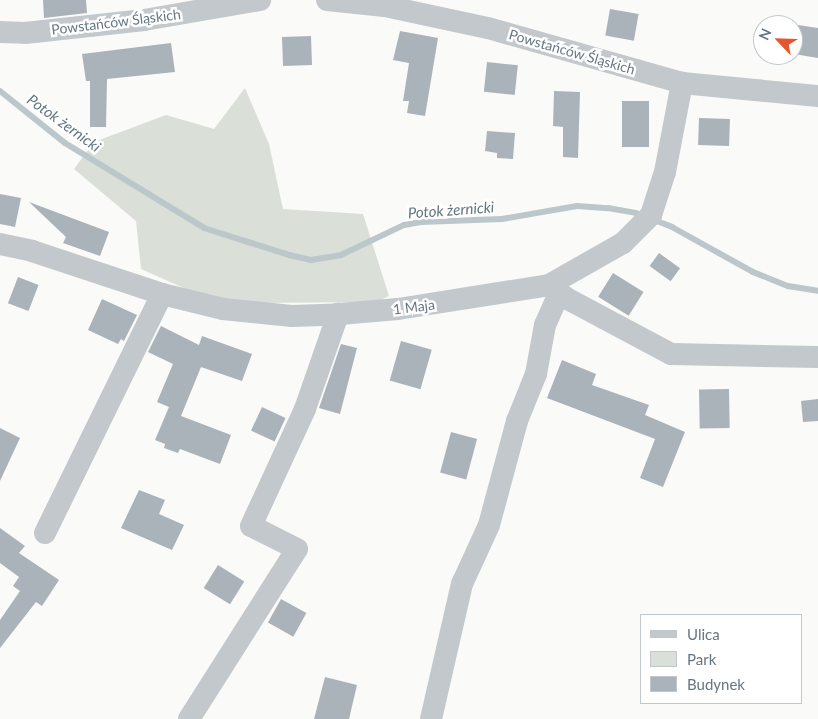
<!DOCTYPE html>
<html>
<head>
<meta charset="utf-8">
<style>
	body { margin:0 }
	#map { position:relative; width:818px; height:719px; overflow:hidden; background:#fafaf8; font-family:Lato,sans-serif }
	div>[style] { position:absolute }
	.green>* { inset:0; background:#dadfd7 }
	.stream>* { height:6px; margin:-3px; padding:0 3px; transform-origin:3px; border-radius:3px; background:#bbc7cb }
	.building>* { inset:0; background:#aab3b9; transform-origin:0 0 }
	.minor>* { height:22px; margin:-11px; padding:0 11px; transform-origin:11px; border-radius:11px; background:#c3c8cc }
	span { translate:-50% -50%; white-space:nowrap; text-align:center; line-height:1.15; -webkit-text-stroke:5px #fff; paint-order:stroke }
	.street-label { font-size:14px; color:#657683 }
	.water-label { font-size:15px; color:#60757c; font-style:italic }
	.legend { position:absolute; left:640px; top:614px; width:162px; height:90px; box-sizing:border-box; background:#fff; border:1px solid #c1c8cd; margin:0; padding:6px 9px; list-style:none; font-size:15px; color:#657683 }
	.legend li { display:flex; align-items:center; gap:10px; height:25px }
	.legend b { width:25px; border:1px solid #c1c8cd }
	.north { position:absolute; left:753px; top:15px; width:50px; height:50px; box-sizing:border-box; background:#fff; border:1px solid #c1c8cd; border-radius:50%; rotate:294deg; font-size:14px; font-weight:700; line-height:20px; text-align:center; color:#657683 }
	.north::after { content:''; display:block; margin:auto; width:18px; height:22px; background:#e4572e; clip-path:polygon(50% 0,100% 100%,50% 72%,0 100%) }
</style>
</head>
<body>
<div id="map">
	<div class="green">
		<i style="clip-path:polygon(245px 88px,269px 144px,283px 209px,363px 214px,389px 296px,376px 302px,242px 303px,195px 293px,141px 269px,136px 221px,74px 169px,94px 142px,166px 115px,214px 129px)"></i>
	</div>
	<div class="stream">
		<i style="left:0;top:91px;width:83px;rotate:38.7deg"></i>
		<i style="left:65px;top:143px;width:163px;rotate:31.4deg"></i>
		<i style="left:204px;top:228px;width:89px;rotate:17.6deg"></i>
		<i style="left:289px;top:255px;width:23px;rotate:13deg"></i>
		<i style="left:311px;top:260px;width:30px;rotate:-9deg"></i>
		<i style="left:341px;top:255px;width:70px;rotate:-25.5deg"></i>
		<i style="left:404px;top:225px;width:17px;rotate:-10deg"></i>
		<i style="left:421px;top:222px;width:81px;rotate:-2.1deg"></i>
		<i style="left:502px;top:219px;width:76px;rotate:-9.8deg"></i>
		<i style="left:577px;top:206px;width:31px;rotate:4deg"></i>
		<i style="left:608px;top:208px;width:28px;rotate:10deg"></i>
		<i style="left:636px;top:213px;width:39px;rotate:21deg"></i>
		<i style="left:672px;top:227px;width:93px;rotate:29.1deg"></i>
		<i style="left:753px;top:272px;width:38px;rotate:22deg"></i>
		<i style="left:788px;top:286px;width:30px;rotate:9deg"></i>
	</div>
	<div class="building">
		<i style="clip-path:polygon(43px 0,86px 0,87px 13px,44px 18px)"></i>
		<i style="left:610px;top:9px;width:29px;height:27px;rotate:10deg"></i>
		<i style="clip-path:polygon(798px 25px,818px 28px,818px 58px,794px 54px)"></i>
		<i style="clip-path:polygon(400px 31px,438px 38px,425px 116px,407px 113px,409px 101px,403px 101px,409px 63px,393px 60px)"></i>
		<i style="left:311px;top:36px;width:29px;height:29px;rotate:88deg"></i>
		<i style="clip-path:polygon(171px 43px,175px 72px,107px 79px,106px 127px,90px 127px,90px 81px,86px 81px,82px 54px)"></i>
		<i style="left:487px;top:62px;width:31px;height:30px;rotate:6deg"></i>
		<i style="clip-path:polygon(554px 91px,580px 92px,578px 158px,563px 157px,563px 127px,553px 126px)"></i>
		<i style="left:649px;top:101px;width:46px;height:27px;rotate:90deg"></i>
		<i style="left:699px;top:118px;width:31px;height:27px;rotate:2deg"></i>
		<i style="clip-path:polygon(487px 131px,515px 133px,513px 159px,497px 158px,497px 153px,485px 151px)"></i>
		<i style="clip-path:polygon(0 194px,21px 198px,15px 227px,0 224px)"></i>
		<i style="clip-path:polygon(29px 202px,109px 232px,100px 256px,63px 243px,66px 237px)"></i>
		<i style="left:659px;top:253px;width:26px;height:16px;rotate:36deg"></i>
		<i style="left:613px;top:273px;width:36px;height:28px;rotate:32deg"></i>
		<i style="left:18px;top:277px;width:22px;height:28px;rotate:21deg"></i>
		<i style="clip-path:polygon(102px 299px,137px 315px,124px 341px,121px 339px,118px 344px,88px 330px)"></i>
		<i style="clip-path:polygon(161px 326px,199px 345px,202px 336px,252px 354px,242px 381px,201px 367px,181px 416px,231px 435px,220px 464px,180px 449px,178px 453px,164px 448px,165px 444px,155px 440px,169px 407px,157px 402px,173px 364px,148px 352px)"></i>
		<i style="left:401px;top:341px;width:32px;height:41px;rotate:16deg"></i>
		<i style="clip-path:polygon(341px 344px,357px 348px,340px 414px,319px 408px)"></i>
		<i style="clip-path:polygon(562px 360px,596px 374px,592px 385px,649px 405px,645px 415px,685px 432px,663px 487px,640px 478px,655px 439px,547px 398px)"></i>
		<i style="left:729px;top:389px;width:39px;height:30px;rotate:89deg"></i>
		<i style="clip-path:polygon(818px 399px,818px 421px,803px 422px,801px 401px)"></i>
		<i style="left:262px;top:407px;width:26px;height:26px;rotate:25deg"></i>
		<i style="clip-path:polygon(0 428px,20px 438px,0 481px)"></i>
		<i style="left:451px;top:432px;width:27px;height:42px;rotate:15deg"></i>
		<i style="clip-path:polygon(139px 490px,165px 500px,159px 514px,184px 525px,172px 550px,121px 528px)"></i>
		<i style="clip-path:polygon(0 528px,25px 546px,19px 553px,59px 580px,42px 606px,36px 602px,0 648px,0 620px,20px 591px,13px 586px,19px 577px,0 563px)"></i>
		<i style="left:218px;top:565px;width:31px;height:27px;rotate:32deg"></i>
		<i style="left:281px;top:599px;width:29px;height:27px;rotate:29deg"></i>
		<i style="clip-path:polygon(325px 677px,357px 685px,349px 719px,314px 719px)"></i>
	</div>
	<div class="minor">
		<i style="left:327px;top:0;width:58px;rotate:5.9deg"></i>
		<i style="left:385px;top:6px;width:105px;rotate:12.1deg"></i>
		<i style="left:488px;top:28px;width:202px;rotate:15.8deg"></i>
		<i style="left:682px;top:83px;width:137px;rotate:5.5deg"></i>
		<i style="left:0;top:32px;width:25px;rotate:2deg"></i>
		<i style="left:25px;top:33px;width:120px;rotate:-6.2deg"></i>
		<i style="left:144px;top:20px;width:118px;rotate:-9.8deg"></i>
		<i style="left:0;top:244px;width:33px;rotate:12deg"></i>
		<i style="left:32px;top:251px;width:137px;rotate:18.3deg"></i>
		<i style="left:162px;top:294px;width:63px;rotate:13.8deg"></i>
		<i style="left:223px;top:309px;width:69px;rotate:5.8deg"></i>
		<i style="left:292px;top:316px;width:36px;rotate:-2deg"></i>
		<i style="left:328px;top:315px;width:70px;rotate:-4.9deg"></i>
		<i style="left:398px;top:309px;width:153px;rotate:-9deg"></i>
		<i style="left:549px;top:285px;width:21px;rotate:37deg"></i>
		<i style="left:566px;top:298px;width:119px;rotate:28.1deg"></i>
		<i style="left:671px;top:354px;width:147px;rotate:1.2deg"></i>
		<i style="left:549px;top:285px;width:85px;rotate:-29.6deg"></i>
		<i style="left:623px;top:243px;width:40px;rotate:-45deg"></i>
		<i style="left:651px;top:215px;width:45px;rotate:-72deg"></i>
		<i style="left:665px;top:172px;width:91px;rotate:-79.2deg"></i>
		<i style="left:45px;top:533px;width:266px;rotate:-63.9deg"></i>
		<i style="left:189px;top:719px;width:201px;rotate:-57.6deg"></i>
		<i style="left:297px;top:549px;width:51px;rotate:-153.4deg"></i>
		<i style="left:251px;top:526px;width:129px;rotate:-65.2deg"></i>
		<i style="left:305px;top:409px;width:101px;rotate:-70.8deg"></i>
		<i style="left:431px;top:719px;width:139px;rotate:-77.1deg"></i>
		<i style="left:462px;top:584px;width:65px;rotate:-65.4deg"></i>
		<i style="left:489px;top:525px;width:108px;rotate:-74.9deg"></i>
		<i style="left:517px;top:421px;width:51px;rotate:-68deg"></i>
		<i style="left:536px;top:374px;width:50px;rotate:-79.6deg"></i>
		<i style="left:545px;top:325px;width:35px;rotate:-66deg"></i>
	</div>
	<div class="street-label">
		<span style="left:116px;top:22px;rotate:-7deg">Powstańców Śląskich</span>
		<span style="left:572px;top:52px;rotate:16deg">Powstańców Śląskich</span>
		<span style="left:414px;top:307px;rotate:-7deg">1 Maja</span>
	</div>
	<div class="water-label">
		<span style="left:64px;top:123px;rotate:36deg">Potok żernicki</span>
		<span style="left:451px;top:210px;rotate:-4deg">Potok żernicki</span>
	</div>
	<ul class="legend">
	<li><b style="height:6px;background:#c3c8cc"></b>Ulica</li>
	<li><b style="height:14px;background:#dadfd7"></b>Park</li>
	<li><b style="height:14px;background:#aab3b9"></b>Budynek</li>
	</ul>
	<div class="north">N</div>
</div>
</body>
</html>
